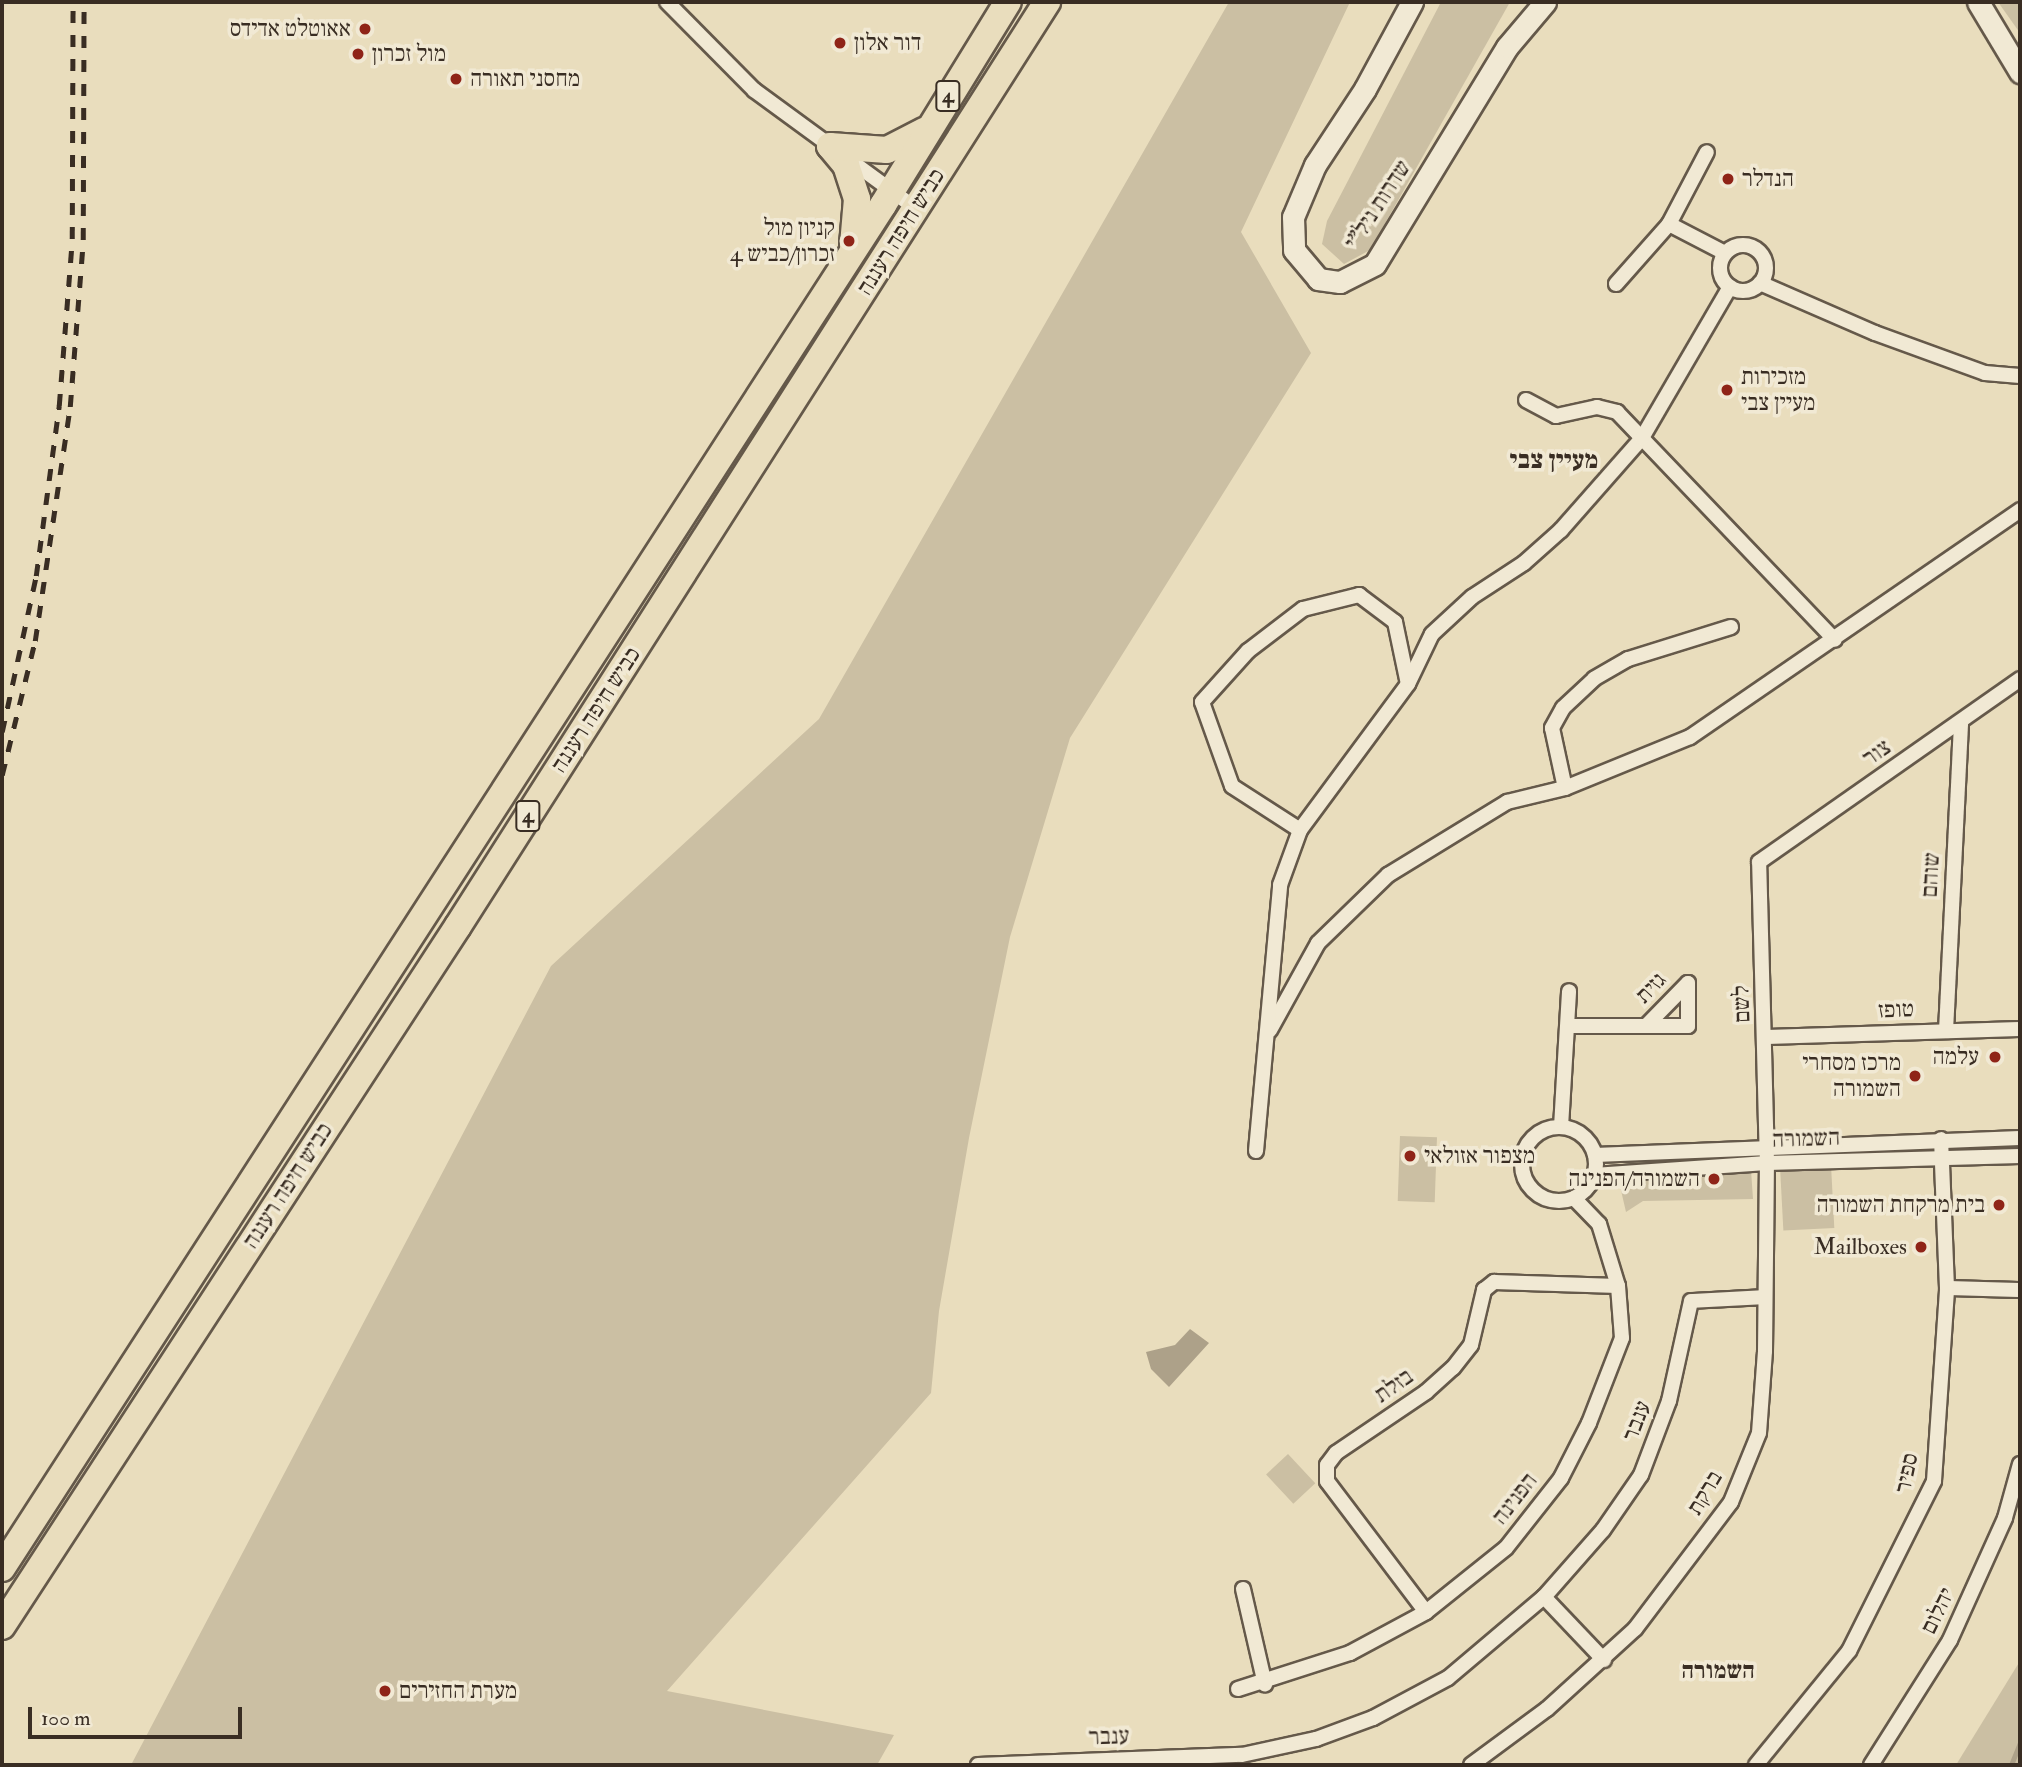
<!DOCTYPE html>
<html>
<head>
<meta charset="utf-8">
<style>
	body { margin:0 }
	#map { position:relative; width:2022px; height:1767px; overflow:hidden; background:#e9ddbd; font-family:"IM FELL Double Pica","Frank Ruhl Libre",serif }
	div>[style] { position:absolute }
	.green>* { inset:0; background:#cbbfa3; transform-origin:0 0 }
	.water>* { inset:0; background:#ada189 }
	.stream>* { height:4.5px; margin:-2.25px; padding:0 2.25px; transform-origin:2.25px; border-radius:2.25px; background:#ada189 }
	.roads { filter:drop-shadow(2px 0 #65594a) drop-shadow(-2px 0 #65594a) drop-shadow(0 2px #65594a) drop-shadow(0 -2px #65594a) }
	.street>* { height:14px; margin:-7px; padding:0 7px; transform-origin:7px; border-radius:7px; background:#f1e9d4 }
	.street>.ring { margin:-7px; padding:0; box-sizing:content-box; background:none; border:14px solid #f1e9d4; border-radius:50% }
	.secondary>* { height:21px; margin:-10.5px; padding:0 10.5px; transform-origin:10.5px; border-radius:10.5px; background:#f1e9d4 }
	.highway>* { height:26px; margin:-13px; padding:0 13px; transform-origin:13px; border-radius:13px; background:#e9ddbd }
	.rail>* { height:4.5px; margin-top:-2.25px; transform-origin:0; background:repeating-linear-gradient(90deg,#392d23 0 12px,transparent 0 24px) }
	.dots>* { width:19px; height:19px; translate:-50% -50%; box-sizing:border-box; border:4px solid #f1e9d4; border-radius:50% }
	span { translate:-50% -50%; white-space:nowrap; text-align:center; line-height:1.15; -webkit-text-stroke:7px #f1e9d4; paint-order:stroke }
	.shield-label span { padding:2px 5px; background:#f1e9d4; border:2px solid; border-radius:5px; -webkit-text-stroke-width:0 }
	.shield-label { font-size:21px; color:#392d23; font-weight:700 }
	.poi-label { font-size:23px; color:#392d23 }
	.right { translate:-100% -50%; text-align:right }
	.left { translate:0 -50%; text-align:left }
	.street-label { font-size:23px; color:#392d23 }
	.neighbourhood-label { font-size:24px; color:#392d23; font-weight:700 }
	.quarter-label { font-size:26px; color:#392d23; font-weight:700 }
	.frame { position:absolute; inset:0; border:4px solid #392d23; pointer-events:none }
	.scale { position:absolute; left:28px; top:1707px; width:214px; height:32px; box-sizing:border-box; border:4px solid #392d23; border-top:0; padding-left:9px; font-size:21px; line-height:24px; white-space:nowrap; color:#392d23; -webkit-text-stroke:5px #f1e9d4; paint-order:stroke }
</style>
</head>
<body>
<div id="map">
	<div class="green">
		<i style="clip-path:polygon(1229px 2px,1350px 2px,1241px 232px,1311px 353px,1070px 738px,1010px 937px,969px 1138px,939px 1311px,931px 1393px,667px 1691px,894px 1735px,877px 1765px,131px 1765px,551px 966px,819px 719px)"></i>
		<i style="clip-path:polygon(1441px 2px,1510px 2px,1370px 250px,1344px 264px,1322px 244px,1327px 221px)"></i>
		<i style="clip-path:polygon(1998px 2px,2020px 2px,2020px 33px)"></i>
		<i style="left:1400px;top:1136px;width:37px;height:65px;rotate:2deg"></i>
		<i style="left:1831px;top:1165px;width:63px;height:51px;rotate:87deg"></i>
		<i style="clip-path:polygon(1751px 1170px,1753px 1199px,1643px 1201px,1626px 1212px,1617px 1173px)"></i>
		<i style="left:1288px;top:1454px;width:40px;height:30px;rotate:47deg"></i>
		<i style="clip-path:polygon(2020px 1661px,2020px 1765px,1956px 1765px)"></i>
	</div>
	<div class="water">
		<i style="clip-path:polygon(1190px 1329px,1209px 1343px,1169px 1387px,1151px 1369px,1146px 1352px,1175px 1345px)"></i>
	</div>
	<div class="stream">
		<i style="left:2011px;top:1765px;width:24px;rotate:-68deg"></i>
	</div>
	<div class="roads">
		<div class="street">
			<i style="left:667px;top:2px;width:124px;rotate:45.3deg"></i>
			<i style="left:754px;top:90px;width:200px;rotate:36.2deg"></i>
			<i style="left:1669px;top:224px;width:63px;rotate:27.4deg"></i>
			<i class="ring" style="left:1720px;top:245px;width:32px;height:32px"></i>
			<i style="left:1760px;top:283px;width:125px;rotate:23.5deg"></i>
			<i style="left:1875px;top:333px;width:117px;rotate:20deg"></i>
			<i style="left:1985px;top:373px;width:35px;rotate:5deg"></i>
			<i style="left:1616px;top:284px;width:80px;rotate:-48.5deg"></i>
			<i style="left:1669px;top:224px;width:81px;rotate:-62.2deg"></i>
			<i style="left:1526px;top:400px;width:34px;rotate:28deg"></i>
			<i style="left:1556px;top:416px;width:42px;rotate:-12.4deg"></i>
			<i style="left:1597px;top:407px;width:21px;rotate:14deg"></i>
			<i style="left:1617px;top:412px;width:315px;rotate:46.3deg"></i>
			<i style="left:1731px;top:627px;width:108px;rotate:162.7deg"></i>
			<i style="left:1628px;top:659px;width:39px;rotate:150deg"></i>
			<i style="left:1594px;top:679px;width:42px;rotate:136.9deg"></i>
			<i style="left:1563px;top:708px;width:23px;rotate:119deg"></i>
			<i style="left:1552px;top:728px;width:61px;rotate:77.8deg"></i>
			<i style="left:1565px;top:788px;width:135px;rotate:-22.2deg"></i>
			<i style="left:1690px;top:737px;width:401px;rotate:-34.5deg"></i>
			<i style="left:1300px;top:830px;width:81px;rotate:-147.1deg"></i>
			<i style="left:1232px;top:786px;width:89px;rotate:-109.7deg"></i>
			<i style="left:1202px;top:702px;width:69px;rotate:-48deg"></i>
			<i style="left:1248px;top:651px;width:69px;rotate:-37.4deg"></i>
			<i style="left:1303px;top:609px;width:58px;rotate:-14deg"></i>
			<i style="left:1359px;top:595px;width:45px;rotate:36.9deg"></i>
			<i style="left:1395px;top:622px;width:63px;rotate:78.2deg"></i>
			<i style="left:1569px;top:1026px;width:119px"></i>
			<i style="left:1688px;top:1026px;width:43px;rotate:-90deg"></i>
			<i style="left:1688px;top:983px;width:59px;rotate:134.3deg"></i>
			<i style="left:1270px;top:1030px;width:99px;rotate:-61.1deg"></i>
			<i style="left:1318px;top:943px;width:98px;rotate:-44.2deg"></i>
			<i style="left:1388px;top:875px;width:140px;rotate:-31.5deg"></i>
			<i style="left:1507px;top:802px;width:60px;rotate:-13.6deg"></i>
			<i style="left:1946px;top:1031px;width:309px;rotate:-87.2deg"></i>
			<i style="left:1766px;top:1037px;width:254px;rotate:-1.8deg"></i>
			<i style="left:1561px;top:1127px;width:136px;rotate:-86.6deg"></i>
			<i class="ring" style="left:1522px;top:1127px;width:60px;height:60px"></i>
			<i style="left:1256px;top:1151px;width:267px;rotate:-84.8deg"></i>
			<i style="left:1280px;top:885px;width:59px;rotate:-70deg"></i>
			<i style="left:1300px;top:830px;width:182px;rotate:-53.5deg"></i>
			<i style="left:1408px;top:684px;width:55px;rotate:-64.4deg"></i>
			<i style="left:1432px;top:634px;width:54px;rotate:-42.8deg"></i>
			<i style="left:1472px;top:597px;width:62px;rotate:-33.2deg"></i>
			<i style="left:1524px;top:563px;width:50px;rotate:-41.7deg"></i>
			<i style="left:1561px;top:530px;width:123px;rotate:-48.6deg"></i>
			<i style="left:1642px;top:438px;width:175px;rotate:-59.8deg"></i>
			<i style="left:1595px;top:1155px;width:425px;rotate:-2.3deg"></i>
			<i style="left:1594px;top:1175px;width:173px;rotate:-4deg"></i>
			<i style="left:1767px;top:1163px;width:253px;rotate:-1.6deg"></i>
			<i style="left:1947px;top:1288px;width:73px;rotate:1.6deg"></i>
			<i style="left:1243px;top:1589px;width:98px;rotate:77deg"></i>
			<i style="left:1544px;top:1597px;width:87px;rotate:46.4deg"></i>
			<i style="left:1426px;top:1612px;width:164px;rotate:-127.1deg"></i>
			<i style="left:1327px;top:1481px;width:16px;rotate:-90deg"></i>
			<i style="left:1327px;top:1465px;width:15px;rotate:-53deg"></i>
			<i style="left:1336px;top:1453px;width:109px;rotate:-34.1deg"></i>
			<i style="left:1426px;top:1392px;width:36px;rotate:-42deg"></i>
			<i style="left:1453px;top:1368px;width:29px;rotate:-52deg"></i>
			<i style="left:1471px;top:1345px;width:57px;rotate:-76.7deg"></i>
			<i style="left:1484px;top:1290px;width:13px;rotate:-39deg"></i>
			<i style="left:1494px;top:1282px;width:124px;rotate:1.8deg"></i>
			<i style="left:1238px;top:1689px;width:118px;rotate:-17.8deg"></i>
			<i style="left:1350px;top:1653px;width:86px;rotate:-28.3deg"></i>
			<i style="left:1426px;top:1612px;width:102px;rotate:-38.7deg"></i>
			<i style="left:1506px;top:1548px;width:89px;rotate:-51.8deg"></i>
			<i style="left:1561px;top:1478px;width:62px;rotate:-63deg"></i>
			<i style="left:1589px;top:1423px;width:91px;rotate:-68.8deg"></i>
			<i style="left:1622px;top:1338px;width:52px;rotate:-94.4deg"></i>
			<i style="left:1618px;top:1286px;width:65px;rotate:-107deg"></i>
			<i style="left:1599px;top:1224px;width:36px;rotate:-134deg"></i>
			<i style="left:978px;top:1765px;width:264px;rotate:-2.2deg"></i>
			<i style="left:1242px;top:1755px;width:76px;rotate:-12.2deg"></i>
			<i style="left:1316px;top:1739px;width:61px;rotate:-20.2deg"></i>
			<i style="left:1373px;top:1718px;width:85px;rotate:-28.1deg"></i>
			<i style="left:1448px;top:1678px;width:126px;rotate:-40.2deg"></i>
			<i style="left:1544px;top:1597px;width:89px;rotate:-48.6deg"></i>
			<i style="left:1603px;top:1530px;width:67px;rotate:-55.4deg"></i>
			<i style="left:1641px;top:1475px;width:79px;rotate:-69.3deg"></i>
			<i style="left:1669px;top:1401px;width:102px;rotate:-77.6deg"></i>
			<i style="left:1691px;top:1301px;width:73px;rotate:-3.1deg"></i>
			<i style="left:1471px;top:1765px;width:94px;rotate:-36.4deg"></i>
			<i style="left:1547px;top:1709px;width:119px;rotate:-42.3deg"></i>
			<i style="left:1635px;top:1629px;width:159px;rotate:-52.9deg"></i>
			<i style="left:1731px;top:1502px;width:74px;rotate:-67.9deg"></i>
			<i style="left:1759px;top:1433px;width:82px;rotate:-85.8deg"></i>
			<i style="left:1765px;top:1351px;width:188px;rotate:-89.4deg"></i>
			<i style="left:1767px;top:1163px;width:301px;rotate:-91.5deg"></i>
			<i style="left:1759px;top:862px;width:319px;rotate:-35deg"></i>
			<i style="left:1756px;top:1765px;width:147px;rotate:-50.8deg"></i>
			<i style="left:1849px;top:1651px;width:190px;rotate:-63.4deg"></i>
			<i style="left:1934px;top:1481px;width:193px;rotate:-86.1deg"></i>
			<i style="left:1947px;top:1288px;width:149px;rotate:-92.3deg"></i>
			<i style="left:1871px;top:1765px;width:148px;rotate:-57.7deg"></i>
			<i style="left:1950px;top:1640px;width:134px;rotate:-65.7deg"></i>
			<i style="left:2005px;top:1518px;width:56px;rotate:-74.5deg"></i>
		</div>
		<div class="secondary">
			<i style="left:1412px;top:2px;width:99px;rotate:118.4deg"></i>
			<i style="left:1365px;top:89px;width:91px;rotate:123.3deg"></i>
			<i style="left:1315px;top:165px;width:56px;rotate:112.9deg"></i>
			<i style="left:1293px;top:217px;width:33px;rotate:88deg"></i>
			<i style="left:1294px;top:250px;width:38px;rotate:50deg"></i>
			<i style="left:1318px;top:279px;width:22px;rotate:8deg"></i>
			<i style="left:1340px;top:282px;width:39px;rotate:-27deg"></i>
			<i style="left:1375px;top:264px;width:254px;rotate:-58.7deg"></i>
			<i style="left:1507px;top:47px;width:59px;rotate:-49.8deg"></i>
			<i style="left:1978px;top:2px;width:82px;rotate:59deg"></i>
		</div>
		<div class="highway">
			<i style="left:830px;top:146px;width:25px;rotate:50deg"></i>
			<i style="left:846px;top:165px;width:36px;rotate:72deg"></i>
			<i style="left:857px;top:199px;width:46px;rotate:95deg"></i>
			<i style="left:830px;top:146px;width:57px;rotate:4deg"></i>
			<i style="left:887px;top:150px;width:42px;rotate:-27.2deg"></i>
			<i style="left:2px;top:1568px;width:1623px;rotate:-57.12deg"></i>
			<i style="left:883px;top:205px;width:238px;rotate:-58.4deg"></i>
			<i style="left:2px;top:1626px;width:835px;rotate:-56.92deg"></i>
			<i style="left:458px;top:926px;width:1096px;rotate:-57.48deg"></i>
		</div>
	</div>
	<div class="rail">
		<i style="left:2px;top:732px;width:160px;rotate:-77.7deg"></i>
		<i style="left:36px;top:576px;width:172px;rotate:-82.3deg"></i>
		<i style="left:59px;top:406px;width:168px;rotate:-85.5deg"></i>
		<i style="left:72px;top:239px;width:237px;rotate:-89.8deg"></i>
		<i style="left:2px;top:775px;width:138px;rotate:-76.2deg"></i>
		<i style="left:35px;top:641px;width:237px;rotate:-81.5deg"></i>
		<i style="left:70px;top:407px;width:168px;rotate:-85.5deg"></i>
		<i style="left:83px;top:240px;width:238px;rotate:-89.8deg"></i>
	</div>
	<div class="dots">
		<i style="left:365px;top:29px;background:#8f2418"></i>
		<i style="left:840px;top:43px;background:#8f2418"></i>
		<i style="left:358px;top:54px;background:#8f2418"></i>
		<i style="left:456px;top:79px;background:#8f2418"></i>
		<i style="left:1728px;top:179px;background:#8f2418"></i>
		<i style="left:849px;top:241px;background:#8f2418"></i>
		<i style="left:1727px;top:390px;background:#8f2418"></i>
		<i style="left:1995px;top:1057px;background:#8f2418"></i>
		<i style="left:1915px;top:1076px;background:#8f2418"></i>
		<i style="left:1410px;top:1156px;background:#8f2418"></i>
		<i style="left:1714px;top:1179px;background:#8f2418"></i>
		<i style="left:1999px;top:1205px;background:#8f2418"></i>
		<i style="left:1921px;top:1247px;background:#8f2418"></i>
		<i style="left:385px;top:1691px;background:#8f2418"></i>
	</div>
	<div class="shield-label">
		<span style="left:948px;top:96px">4</span>
		<span style="left:528px;top:816px">4</span>
	</div>
	<div class="poi-label">
		<span class="right" style="left:351px;top:29px">אאוטלט אדידס</span>
		<span class="left" style="left:854px;top:43px">דור אלון</span>
		<span class="left" style="left:372px;top:54px">מול זכרון</span>
		<span class="left" style="left:470px;top:79px">מחסני תאורה</span>
		<span class="left" style="left:1742px;top:179px">הנדלר</span>
		<span class="right" style="left:835px;top:241px">קניון מול<br>זכרון/כביש 4</span>
		<span class="left" style="left:1741px;top:390px">מזכירות<br>מעיין צבי</span>
		<span class="right" style="left:1979px;top:1057px">עלמה</span>
		<span class="right" style="left:1901px;top:1076px">מרכז מסחרי<br>השמורה</span>
		<span class="left" style="left:1424px;top:1156px">מצפור אזולאי</span>
		<span class="right" style="left:1700px;top:1179px">השמורה/הפנינה</span>
		<span class="right" style="left:1985px;top:1205px">בית מרקחת השמורה</span>
		<span class="right" style="left:1907px;top:1247px">Mailboxes</span>
		<span class="left" style="left:399px;top:1691px">מערת החזירים</span>
	</div>
	<div class="street-label">
		<span style="left:1378px;top:205px;rotate:-57deg">שדרות ניל"י</span>
		<span style="left:901px;top:232px;rotate:-58deg">כביש חיפה רעננה</span>
		<span style="left:596px;top:710px;rotate:-57deg">כביש חיפה רעננה</span>
		<span style="left:1877px;top:753px;rotate:-35deg">צור</span>
		<span style="left:1931px;top:875px;rotate:-87deg">שוהם</span>
		<span style="left:1651px;top:988px;rotate:-46deg">גזית</span>
		<span style="left:1742px;top:1004px;rotate:-92deg">לשם</span>
		<span style="left:1896px;top:1010px;rotate:-2deg">טופז</span>
		<span style="left:1806px;top:1139px;rotate:-2deg">השמורה</span>
		<span style="left:288px;top:1186px;rotate:-57deg">כביש חיפה רעננה</span>
		<span style="left:1394px;top:1386px;rotate:-35deg">בזלת</span>
		<span style="left:1637px;top:1421px;rotate:-69deg">ענבר</span>
		<span style="left:1907px;top:1473px;rotate:-78deg">ספיר</span>
		<span style="left:1705px;top:1493px;rotate:-59deg">ברקת</span>
		<span style="left:1515px;top:1499px;rotate:-52deg">הפנינה</span>
		<span style="left:1938px;top:1611px;rotate:-64deg">יהלום</span>
		<span style="left:1109px;top:1737px;rotate:-2deg">ענבר</span>
	</div>
	<div class="neighbourhood-label">
		<span style="left:1718px;top:1671px">השמורה</span>
	</div>
	<div class="quarter-label">
		<span style="left:1554px;top:461px">מעיין צבי</span>
	</div>
	<div class="frame"></div>
	<div class="scale">100 m</div>
</div>
</body>
</html>
